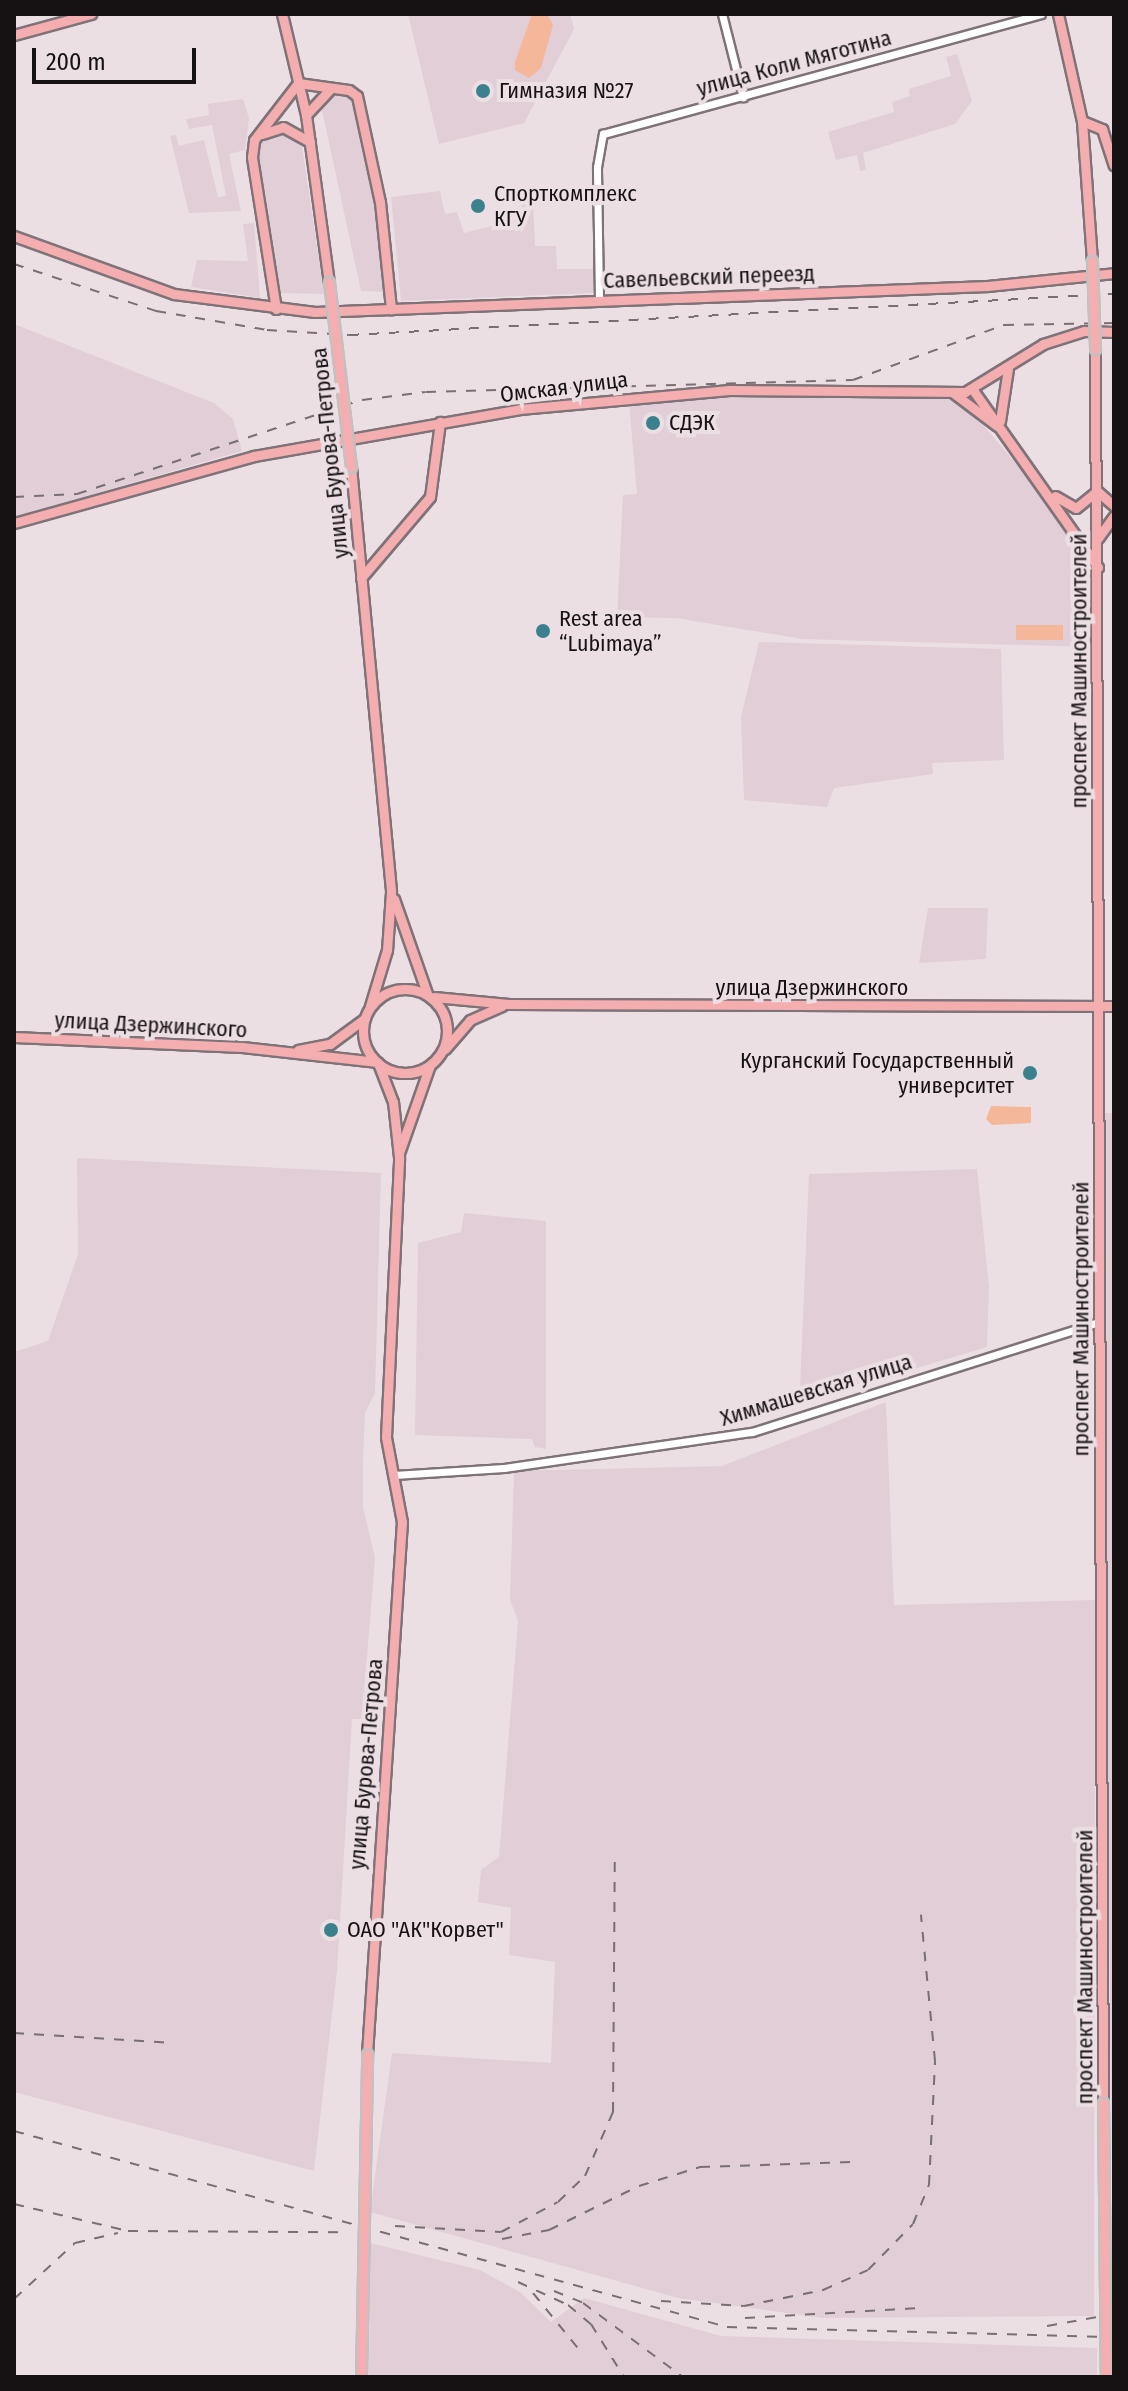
<!DOCTYPE html>
<html>
<head>
<meta charset="utf-8">
<style>
	body { margin:0 }
	#map { position:relative; width:1128px; height:2391px; overflow:hidden; background:#ecdfe4; font-family:"Fira Sans Condensed",sans-serif }
	div>[style] { position:absolute }
	.built>* { inset:0; background:#e2ced6 }
	.green>* { inset:0; background:#f5b799; transform-origin:0 0 }
	.roads { filter:drop-shadow(2px 0 #7e7378) drop-shadow(-2px 0 #7e7378) drop-shadow(0 2px #7e7378) drop-shadow(0 -2px #7e7378) }
	.minor>* { height:7px; margin:-3.5px; padding:0 3.5px; transform-origin:3.5px; border-radius:3.5px; background:#fff }
	.major>* { height:9px; margin:-4.5px; padding:0 4.5px; transform-origin:4.5px; border-radius:4.5px; background:#f5aeb0 }
	.major>.ring { margin:-4.5px; padding:0; box-sizing:content-box; background:none; border:9px solid #f5aeb0; border-radius:50% }
	.rail>* { height:2px; margin-top:-1px; transform-origin:0; background:repeating-linear-gradient(90deg,#786f73 0 10px,transparent 0 20px) }
	.bridges { filter:drop-shadow(2px 0 #c2c1c2) drop-shadow(-2px 0 #c2c1c2) drop-shadow(0 2px #c2c1c2) drop-shadow(0 -2px #c2c1c2) }
	.major-bridge>* { height:9px; margin:-4.5px; padding:0 4.5px; transform-origin:4.5px; border-radius:4.5px; background:#f5aeb0 }
	.dots>* { width:22px; height:22px; translate:-50% -50%; box-sizing:border-box; border:4px solid #ecdfe4; border-radius:50% }
	span { translate:-50% -50%; white-space:nowrap; text-align:center; line-height:1.15; -webkit-text-stroke:8px #ecdfe4; paint-order:stroke }
	.street-label { font-size:22px; color:#161214 }
	.poi-label { font-size:22px; color:#161214 }
	.left { translate:0 -50%; text-align:left }
	.right { translate:-100% -50%; text-align:right }
	.frame { position:absolute; inset:0; border:16px solid #161214; pointer-events:none }
	.scale { position:absolute; left:32px; top:48px; width:164px; height:36px; box-sizing:border-box; border:4px solid #161214; border-top:0; padding-left:10px; font-size:24px; line-height:28px; white-space:nowrap; color:#161214; -webkit-text-stroke:6px #ecdfe4; paint-order:stroke }
</style>
</head>
<body>
<div id="map">
	<div class="built">
		<i style="clip-path:polygon(408px 14px,570px 14px,574px 29px,524px 123px,439px 144px)"></i>
		<i style="clip-path:polygon(957px 54px,972px 101px,955px 124px,863px 153px,866px 170px,860px 171px,857px 155px,836px 160px,828px 132px,894px 112px,892px 102px,910px 96px,909px 89px,951px 76px,946px 57px)"></i>
		<i style="clip-path:polygon(340px 92px,353px 96px,377px 201px,387px 292px,361px 291px,320px 101px)"></i>
		<i style="clip-path:polygon(243px 99px,249px 118px,245px 150px,229px 154px,241px 211px,189px 213px,170px 136px,176px 135px,179px 146px,204px 140px,218px 197px,226px 196px,212px 125px,189px 129px,186px 119px,209px 115px,208px 104px)"></i>
		<i style="clip-path:polygon(291px 134px,301px 140px,324px 294px,276px 293px,257px 146px,268px 137px)"></i>
		<i style="clip-path:polygon(440px 191px,445px 214px,457px 212px,464px 233px,520px 219px,523px 200px,533px 200px,535px 246px,556px 246px,557px 269px,593px 269px,594px 293px,401px 301px,391px 197px)"></i>
		<i style="clip-path:polygon(254px 223px,260px 298px,191px 287px,197px 260px,248px 261px,243px 224px)"></i>
		<i style="clip-path:polygon(14px 324px,214px 403px,233px 419px,242px 451px,14px 517px)"></i>
		<i style="clip-path:polygon(887px 392px,951px 398px,971px 411px,1019px 467px,1095px 566px,1094px 647px,802px 639px,676px 618px,617px 617px,623px 495px,637px 494px,629px 402px,658px 396px)"></i>
		<i style="clip-path:polygon(759px 642px,1001px 649px,1004px 760px,932px 763px,933px 774px,834px 788px,827px 807px,744px 800px,741px 717px)"></i>
		<i style="clip-path:polygon(928px 908px,988px 908px,986px 959px,919px 963px)"></i>
		<i style="clip-path:polygon(1100px 1113px,1114px 1113px,1114px 2322px,1100px 1228px)"></i>
		<i style="clip-path:polygon(77px 1158px,381px 1173px,375px 1393px,365px 1413px,363px 1464px,363px 1507px,375px 1558px,362px 1719px,352px 1719px,337px 1971px,314px 2171px,14px 2092px,14px 1352px,48px 1341px,78px 1254px)"></i>
		<i style="clip-path:polygon(977px 1169px,989px 1287px,987px 1347px,867px 1383px,800px 1389px,809px 1174px)"></i>
		<i style="clip-path:polygon(464px 1213px,546px 1221px,546px 1449px,535px 1447px,532px 1439px,415px 1435px,418px 1243px,461px 1232px)"></i>
		<i style="clip-path:polygon(886px 1402px,894px 1605px,1095px 1600px,1094px 2316px,823px 2318px,678px 2298px,370px 2212px,392px 2053px,551px 2063px,555px 1962px,509px 1955px,511px 1908px,478px 1902px,481px 1870px,499px 1857px,518px 1621px,510px 1600px,514px 1471px,722px 1466px)"></i>
		<i style="clip-path:polygon(370px 2243px,480px 2270px,520px 2292px,551px 2322px,584px 2298px,721px 2336px,1097px 2348px,1097px 2377px,369px 2377px)"></i>
	</div>
	<div class="green">
		<i style="clip-path:polygon(532px 14px,547px 14px,553px 25px,541px 68px,529px 78px,515px 70px,515px 62px)"></i>
		<i style="left:1016px;top:625px;width:47px;height:15px"></i>
		<i style="clip-path:polygon(991px 1106px,1031px 1107px,1031px 1123px,992px 1125px,986px 1119px)"></i>
	</div>
	<div class="roads">
		<div class="minor">
			<i style="left:722px;top:14px;width:86px;rotate:75.8deg"></i>
			<i style="left:599px;top:298px;width:131px;rotate:-90.9deg"></i>
			<i style="left:597px;top:167px;width:34px;rotate:-80deg"></i>
			<i style="left:603px;top:134px;width:454px;rotate:-15.3deg"></i>
			<i style="left:394px;top:1475px;width:110px;rotate:-3.6deg"></i>
			<i style="left:504px;top:1468px;width:251px;rotate:-8.3deg"></i>
			<i style="left:752px;top:1432px;width:364px;rotate:-17.6deg"></i>
		</div>
		<div class="major">
			<i style="left:282px;top:14px;width:104px;rotate:76.6deg"></i>
			<i style="left:306px;top:115px;width:169px;rotate:82.2deg"></i>
			<i style="left:1058px;top:14px;width:110px;rotate:77.4deg"></i>
			<i style="left:1082px;top:121px;width:140px;rotate:85.9deg"></i>
			<i style="left:14px;top:35px;width:80px;rotate:-15.3deg"></i>
			<i style="left:298px;top:83px;width:51px;rotate:7.8deg"></i>
			<i style="left:349px;top:90px;width:10px;rotate:37deg"></i>
			<i style="left:357px;top:96px;width:108px;rotate:77.8deg"></i>
			<i style="left:380px;top:202px;width:108px;rotate:84.1deg"></i>
			<i style="left:306px;top:115px;width:34px;rotate:-47deg"></i>
			<i style="left:1082px;top:121px;width:22px;rotate:22deg"></i>
			<i style="left:1102px;top:129px;width:38px;rotate:72deg"></i>
			<i style="left:262px;top:134px;width:22px;rotate:-18deg"></i>
			<i style="left:283px;top:127px;width:31px;rotate:29deg"></i>
			<i style="left:14px;top:236px;width:170px;rotate:19.9deg"></i>
			<i style="left:174px;top:294px;width:142px;rotate:7.3deg"></i>
			<i style="left:315px;top:312px;width:673px;rotate:-2.22deg"></i>
			<i style="left:987px;top:286px;width:128px;rotate:-5.8deg"></i>
			<i style="left:276px;top:309px;width:154px;rotate:-99deg"></i>
			<i style="left:252px;top:157px;width:17px;rotate:-83deg"></i>
			<i style="left:254px;top:140px;width:72px;rotate:-52.3deg"></i>
			<i style="left:1095px;top:349px;width:1754px;rotate:89.74deg"></i>
			<i style="left:973px;top:390px;width:217px;rotate:54.8deg"></i>
			<i style="left:952px;top:392px;width:56px;rotate:37.1deg"></i>
			<i style="left:1000px;top:421px;width:53px;rotate:-81.3deg"></i>
			<i style="left:351px;top:467px;width:427px;rotate:84.6deg"></i>
			<i style="left:391px;top:892px;width:58px;rotate:93.9deg"></i>
			<i style="left:387px;top:950px;width:59px;rotate:106.9deg"></i>
			<i style="left:1097px;top:491px;width:23px;rotate:41deg"></i>
			<i style="left:1055px;top:496px;width:24px;rotate:30deg"></i>
			<i style="left:1076px;top:508px;width:27px;rotate:-39deg"></i>
			<i style="left:14px;top:523px;width:249px;rotate:-15.6deg"></i>
			<i style="left:254px;top:456px;width:270px;rotate:-10deg"></i>
			<i style="left:520px;top:409px;width:210px;rotate:-5.2deg"></i>
			<i style="left:729px;top:390px;width:236px;rotate:0.5deg"></i>
			<i style="left:965px;top:392px;width:92px;rotate:-31.6deg"></i>
			<i style="left:1043px;top:344px;width:43px;rotate:-17.6deg"></i>
			<i style="left:1084px;top:331px;width:30px;rotate:2deg"></i>
			<i style="left:1098px;top:538px;width:27px;rotate:-54deg"></i>
			<i style="left:361px;top:578px;width:106px;rotate:-49.6deg"></i>
			<i style="left:430px;top:497px;width:76px;rotate:-82.4deg"></i>
			<i style="left:394px;top:899px;width:100px;rotate:70.7deg"></i>
			<i class="ring" style="left:363px;top:989px;width:75px;height:75px"></i>
			<i style="left:434px;top:997px;width:75px;rotate:5.3deg"></i>
			<i style="left:509px;top:1004px;width:605px;rotate:0.19deg"></i>
			<i style="left:14px;top:1037px;width:228px;rotate:2.5deg"></i>
			<i style="left:242px;top:1047px;width:136px;rotate:6.3deg"></i>
			<i style="left:445px;top:1049px;width:38px;rotate:-49deg"></i>
			<i style="left:470px;top:1020px;width:35px;rotate:-24deg"></i>
			<i style="left:298px;top:1050px;width:33px;rotate:-11deg"></i>
			<i style="left:330px;top:1044px;width:42px;rotate:-36.3deg"></i>
			<i style="left:399px;top:1153px;width:93px;rotate:-70.6deg"></i>
			<i style="left:367px;top:2054px;width:533px;rotate:-86.24deg"></i>
			<i style="left:402px;top:1522px;width:86px;rotate:-100.7deg"></i>
			<i style="left:386px;top:1437px;width:280px;rotate:-87.3deg"></i>
			<i style="left:399px;top:1157px;width:55px;rotate:-96.2deg"></i>
			<i style="left:393px;top:1102px;width:42px;rotate:-111deg"></i>
		</div>
	</div>
	<div class="rail">
		<i style="left:14px;top:264px;width:150px;rotate:18.3deg"></i>
		<i style="left:156px;top:311px;width:113px;rotate:9.7deg"></i>
		<i style="left:267px;top:330px;width:82px;rotate:3.5deg"></i>
		<i style="left:349px;top:335px;width:766px;rotate:-3.07deg"></i>
		<i style="left:14px;top:497px;width:63px;rotate:-2.7deg"></i>
		<i style="left:77px;top:494px;width:300px;rotate:-18.3deg"></i>
		<i style="left:362px;top:400px;width:64px;rotate:-7.1deg"></i>
		<i style="left:426px;top:392px;width:427px;rotate:-1.6deg"></i>
		<i style="left:853px;top:380px;width:161px;rotate:-20deg"></i>
		<i style="left:1004px;top:325px;width:110px;rotate:-1deg"></i>
		<i style="left:14px;top:1763px;width:1px"></i>
		<i style="left:14px;top:2033px;width:160px;rotate:3.6deg"></i>
		<i style="left:14px;top:2131px;width:739px;rotate:15.37deg"></i>
		<i style="left:727px;top:2327px;width:387px;rotate:1.5deg"></i>
		<i style="left:14px;top:2204px;width:117px;rotate:13.3deg"></i>
		<i style="left:128px;top:2231px;width:219px;rotate:0.3deg"></i>
		<i style="left:395px;top:2226px;width:106px;rotate:3.2deg"></i>
		<i style="left:501px;top:2232px;width:64px;rotate:-27.8deg"></i>
		<i style="left:558px;top:2202px;width:37px;rotate:-44deg"></i>
		<i style="left:585px;top:2176px;width:70px;rotate:-66.4deg"></i>
		<i style="left:613px;top:2112px;width:257px;rotate:-89.6deg"></i>
		<i style="left:502px;top:2239px;width:48px;rotate:-10.8deg"></i>
		<i style="left:549px;top:2230px;width:100px;rotate:-26.1deg"></i>
		<i style="left:639px;top:2186px;width:64px;rotate:-17.3deg"></i>
		<i style="left:700px;top:2167px;width:151px;rotate:-1.9deg"></i>
		<i style="left:518px;top:2282px;width:55px;rotate:24.7deg"></i>
		<i style="left:568px;top:2305px;width:30px;rotate:40deg"></i>
		<i style="left:591px;top:2324px;width:62px;rotate:58.1deg"></i>
		<i style="left:554px;top:2291px;width:31px;rotate:22deg"></i>
		<i style="left:583px;top:2303px;width:124px;rotate:36.5deg"></i>
		<i style="left:533px;top:2293px;width:76px;rotate:50.9deg"></i>
		<i style="left:14px;top:2299px;width:83px;rotate:-42.6deg"></i>
		<i style="left:75px;top:2243px;width:44px;rotate:-13.1deg"></i>
		<i style="left:661px;top:2301px;width:83px;rotate:3.4deg"></i>
		<i style="left:744px;top:2306px;width:81px;rotate:-11.4deg"></i>
		<i style="left:823px;top:2290px;width:49px;rotate:-24deg"></i>
		<i style="left:868px;top:2270px;width:64px;rotate:-45.6deg"></i>
		<i style="left:913px;top:2224px;width:42px;rotate:-67.7deg"></i>
		<i style="left:929px;top:2185px;width:124px;rotate:-87.2deg"></i>
		<i style="left:935px;top:2061px;width:147px;rotate:-95.5deg"></i>
		<i style="left:745px;top:2318px;width:175px;rotate:-3.3deg"></i>
		<i style="left:1047px;top:2326px;width:68px;rotate:-10.2deg"></i>
	</div>
	<div class="bridges">
		<div class="major-bridge">
			<i style="left:1092px;top:261px;width:88px;rotate:88deg"></i>
			<i style="left:329px;top:282px;width:186px;rotate:83.2deg"></i>
			<i style="left:1103px;top:2103px;width:274px;rotate:89.4deg"></i>
			<i style="left:361px;top:2377px;width:323px;rotate:-88.9deg"></i>
		</div>
	</div>
	<div class="dots">
		<i style="left:483px;top:91px;background:#3b818d"></i>
		<i style="left:478px;top:206px;background:#3b818d"></i>
		<i style="left:653px;top:423px;background:#3b818d"></i>
		<i style="left:543px;top:631px;background:#3b818d"></i>
		<i style="left:1030px;top:1073px;background:#3b818d"></i>
		<i style="left:331px;top:1930px;background:#3b818d"></i>
	</div>
	<div class="street-label">
		<span style="left:794px;top:63px;rotate:-15deg">улица Коли Мяготина</span>
		<span style="left:709px;top:277px;rotate:-2deg">Савельевский переезд</span>
		<span style="left:564px;top:387px;rotate:-7deg">Омская улица</span>
		<span style="left:330px;top:453px;rotate:-96deg">улица Бурова-Петрова</span>
		<span style="left:1079px;top:671px;rotate:-90deg">проспект Машиностроителей</span>
		<span style="left:812px;top:988px">улица Дзержинского</span>
		<span style="left:151px;top:1025px;rotate:3deg">улица Дзержинского</span>
		<span style="left:1081px;top:1319px;rotate:-90deg">проспект Машиностроителей</span>
		<span style="left:816px;top:1390px;rotate:-17deg">Химмашевская улица</span>
		<span style="left:366px;top:1764px;rotate:-85deg">улица Бурова-Петрова</span>
		<span style="left:1085px;top:1967px;rotate:-90deg">проспект Машиностроителей</span>
	</div>
	<div class="poi-label">
		<span class="left" style="left:499px;top:91px">Гимназия №27</span>
		<span class="left" style="left:494px;top:206px">Спорткомплекс<br>КГУ</span>
		<span class="left" style="left:669px;top:423px">СДЭК</span>
		<span class="left" style="left:559px;top:631px">Rest area<br>“Lubimaya”</span>
		<span class="right" style="left:1014px;top:1073px">Курганский Государственный<br>университет</span>
		<span class="left" style="left:347px;top:1930px">ОАО "АК"Корвет"</span>
	</div>
	<div class="frame"></div>
	<div class="scale">200 m</div>
</div>
</body>
</html>
